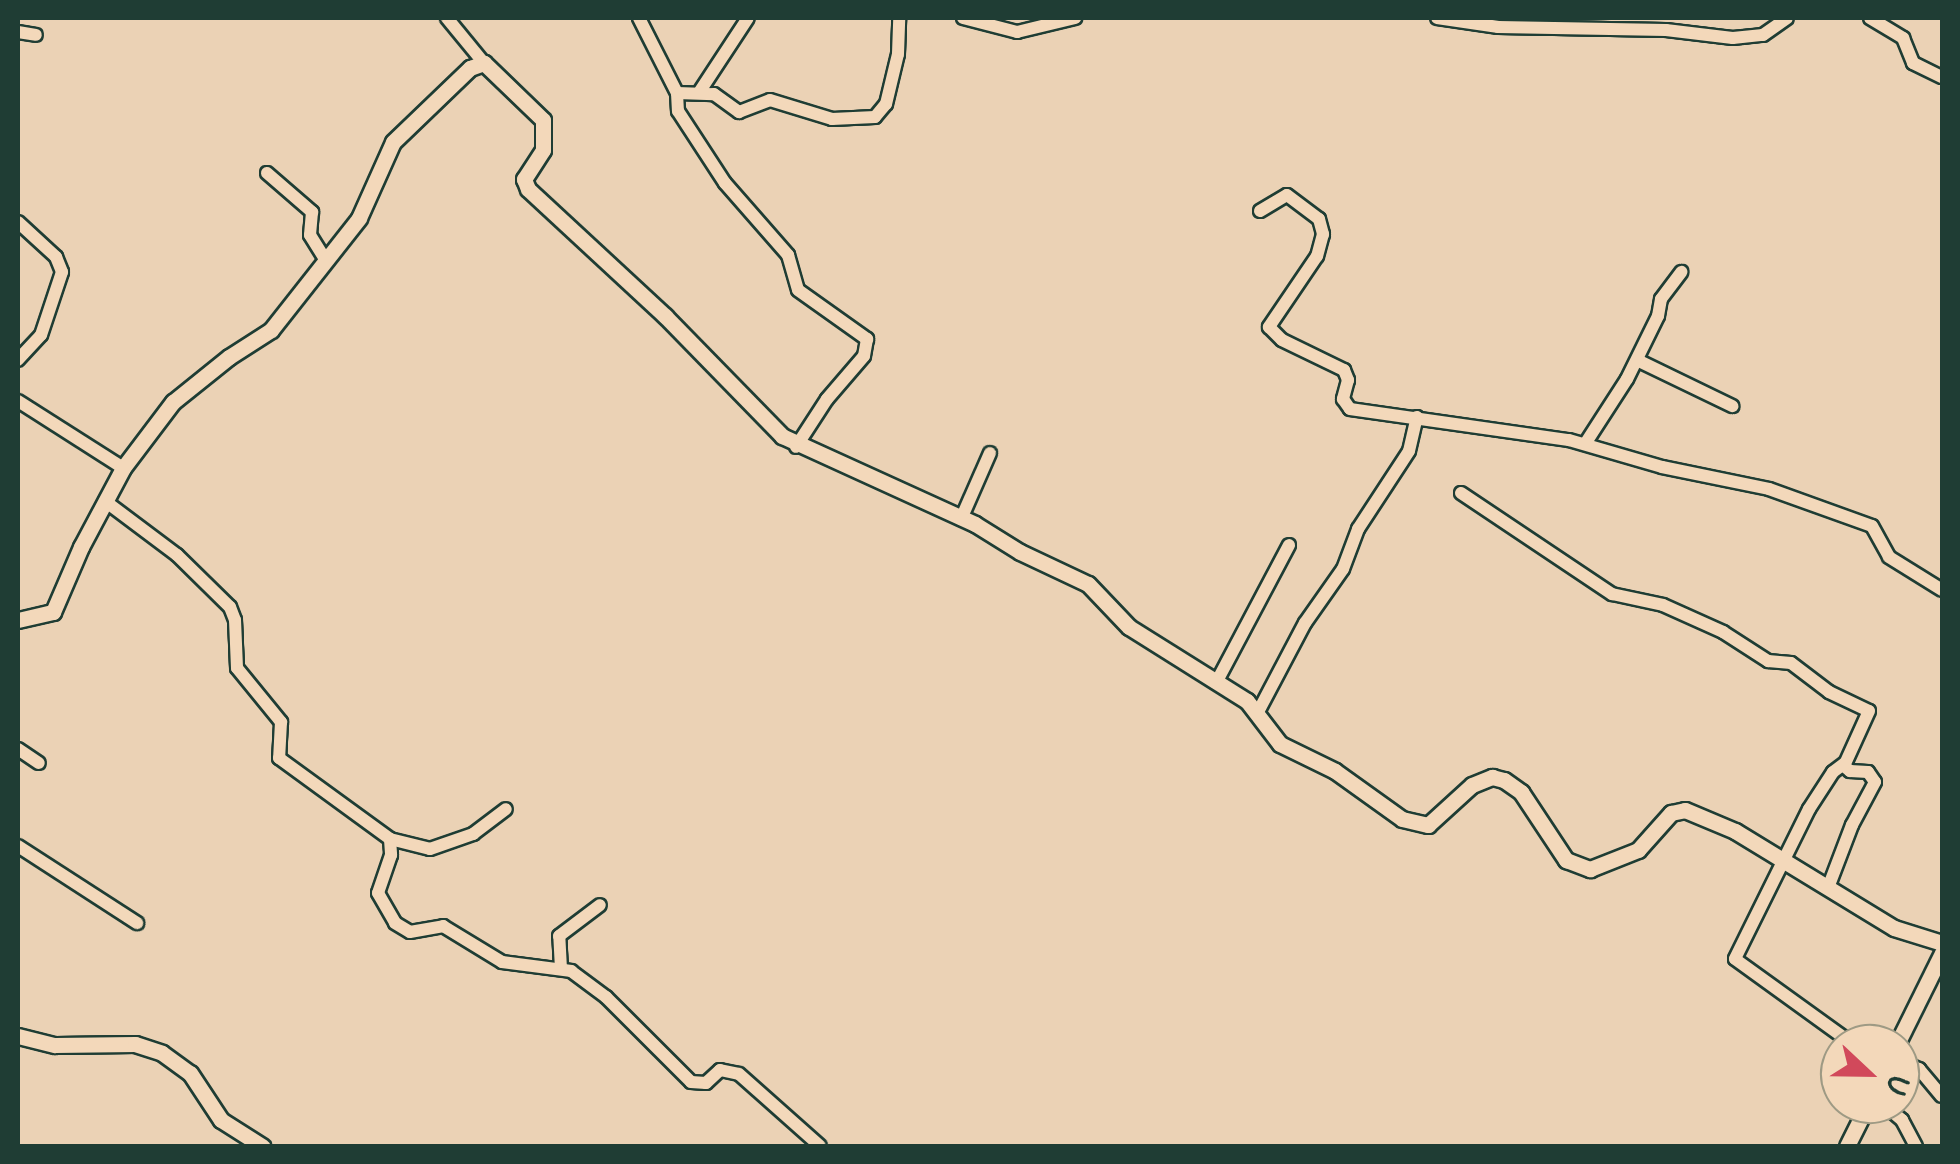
<!DOCTYPE html>
<html>
<head>
<meta charset="utf-8">
<style>
	body { margin:0 }
	#map { position:relative; width:1960px; height:1164px; overflow:hidden; background:#ebd2b5; font-family:Pangolin,sans-serif }
	div>[style] { position:absolute }
	.roads { filter:drop-shadow(2px 0 #1f3d34) drop-shadow(-2px 0 #1f3d34) drop-shadow(0 2px #1f3d34) drop-shadow(0 -2px #1f3d34) }
	.minor>* { height:12px; margin:-6px; padding:0 6px; transform-origin:6px; border-radius:6px; background:#f3d8ba }
	.tertiary>* { height:15px; margin:-7.5px; padding:0 7.5px; transform-origin:7.5px; border-radius:7.5px; background:#f3d8ba }
	span { translate:-50% -50%; white-space:nowrap; text-align:center; line-height:1.15; -webkit-text-stroke:8px #f3d8ba; paint-order:stroke }
	.frame { position:absolute; inset:0; border:20px solid #1f3d34; pointer-events:none }
	.north { position:absolute; left:1820px; top:1024px; width:100px; height:100px; box-sizing:border-box; background:#f3d8ba; border:2px solid #9e9a84; border-radius:50%; rotate:112deg; font-size:28px; font-weight:700; line-height:40px; text-align:center; color:#1f3d34 }
	.north::after { content:''; display:block; margin:auto; width:35px; height:45px; background:#d1495b; clip-path:polygon(50% 0,100% 100%,50% 72%,0 100%) }
</style>
</head>
<body>
<div id="map">
	<div class="roads">
		<div class="minor">
			<i style="left:447px;top:18px;width:58px;rotate:50.6deg"></i>
			<i style="left:639px;top:18px;width:84px;rotate:63.1deg"></i>
			<i style="left:677px;top:93px;width:18px;rotate:87deg"></i>
			<i style="left:678px;top:111px;width:86px;rotate:56.9deg"></i>
			<i style="left:725px;top:183px;width:96px;rotate:48.8deg"></i>
			<i style="left:788px;top:255px;width:36px;rotate:74deg"></i>
			<i style="left:798px;top:290px;width:85px;rotate:35.4deg"></i>
			<i style="left:867px;top:339px;width:17px;rotate:100deg"></i>
			<i style="left:864px;top:356px;width:57px;rotate:130.7deg"></i>
			<i style="left:827px;top:399px;width:57px;rotate:122.9deg"></i>
			<i style="left:963px;top:18px;width:56px;rotate:14.5deg"></i>
			<i style="left:1017px;top:32px;width:60px;rotate:-13.6deg"></i>
			<i style="left:1437px;top:18px;width:62px;rotate:8.4deg"></i>
			<i style="left:1498px;top:27px;width:168px;rotate:1deg"></i>
			<i style="left:1666px;top:30px;width:67px;rotate:6.8deg"></i>
			<i style="left:1733px;top:38px;width:30px;rotate:-6deg"></i>
			<i style="left:1763px;top:35px;width:29px;rotate:-35deg"></i>
			<i style="left:1870px;top:18px;width:39px;rotate:31deg"></i>
			<i style="left:1903px;top:38px;width:27px;rotate:68deg"></i>
			<i style="left:1913px;top:63px;width:32px;rotate:26deg"></i>
			<i style="left:18px;top:32px;width:18px;rotate:9deg"></i>
			<i style="left:700px;top:91px;width:87px;rotate:-56.7deg"></i>
			<i style="left:677px;top:93px;width:37px;rotate:2deg"></i>
			<i style="left:714px;top:94px;width:31px;rotate:36deg"></i>
			<i style="left:739px;top:112px;width:33px;rotate:-21deg"></i>
			<i style="left:770px;top:100px;width:65px;rotate:17deg"></i>
			<i style="left:832px;top:119px;width:43px;rotate:-2.7deg"></i>
			<i style="left:875px;top:117px;width:17px;rotate:-50deg"></i>
			<i style="left:886px;top:104px;width:51px;rotate:-76.5deg"></i>
			<i style="left:898px;top:54px;width:36px;rotate:-88deg"></i>
			<i style="left:267px;top:173px;width:60px;rotate:40.9deg"></i>
			<i style="left:312px;top:212px;width:23px;rotate:95deg"></i>
			<i style="left:310px;top:235px;width:28px;rotate:58deg"></i>
			<i style="left:1260px;top:211px;width:31px;rotate:-31deg"></i>
			<i style="left:1287px;top:195px;width:40px;rotate:37deg"></i>
			<i style="left:1319px;top:219px;width:16px;rotate:75deg"></i>
			<i style="left:1323px;top:234px;width:23px;rotate:105deg"></i>
			<i style="left:1317px;top:256px;width:86px;rotate:124.1deg"></i>
			<i style="left:1269px;top:327px;width:18px;rotate:45deg"></i>
			<i style="left:1282px;top:340px;width:69px;rotate:25.8deg"></i>
			<i style="left:1344px;top:370px;width:11px;rotate:68deg"></i>
			<i style="left:1348px;top:380px;width:20px;rotate:105deg"></i>
			<i style="left:1343px;top:399px;width:12px;rotate:55deg"></i>
			<i style="left:1350px;top:409px;width:221px;rotate:8.1deg"></i>
			<i style="left:1569px;top:440px;width:97px;rotate:16.2deg"></i>
			<i style="left:1662px;top:467px;width:109px;rotate:11.6deg"></i>
			<i style="left:1769px;top:489px;width:109px;rotate:19.8deg"></i>
			<i style="left:1872px;top:526px;width:35px;rotate:61deg"></i>
			<i style="left:1889px;top:557px;width:62px;rotate:31.9deg"></i>
			<i style="left:18px;top:222px;width:52px;rotate:42.6deg"></i>
			<i style="left:56px;top:257px;width:16px;rotate:68deg"></i>
			<i style="left:62px;top:272px;width:66px;rotate:108.4deg"></i>
			<i style="left:41px;top:335px;width:34px;rotate:133deg"></i>
			<i style="left:1637px;top:360px;width:106px;rotate:25.8deg"></i>
			<i style="left:18px;top:401px;width:125px;rotate:32.5deg"></i>
			<i style="left:1585px;top:444px;width:77px;rotate:-57.1deg"></i>
			<i style="left:1627px;top:379px;width:70px;rotate:-63.8deg"></i>
			<i style="left:1658px;top:316px;width:17px;rotate:-80deg"></i>
			<i style="left:1661px;top:299px;width:34px;rotate:-53deg"></i>
			<i style="left:1461px;top:493px;width:182px;rotate:33.8deg"></i>
			<i style="left:1612px;top:594px;width:52px;rotate:12.2deg"></i>
			<i style="left:1663px;top:605px;width:66px;rotate:24.2deg"></i>
			<i style="left:1723px;top:632px;width:54px;rotate:32.8deg"></i>
			<i style="left:1768px;top:661px;width:23px;rotate:5deg"></i>
			<i style="left:1791px;top:663px;width:48px;rotate:37.3deg"></i>
			<i style="left:1829px;top:692px;width:44px;rotate:25.4deg"></i>
			<i style="left:1869px;top:711px;width:60px;rotate:114.4deg"></i>
			<i style="left:1844px;top:766px;width:8px;rotate:40deg"></i>
			<i style="left:1850px;top:771px;width:18px;rotate:3deg"></i>
			<i style="left:1868px;top:772px;width:12px;rotate:55deg"></i>
			<i style="left:1875px;top:782px;width:49px;rotate:118.1deg"></i>
			<i style="left:1852px;top:825px;width:67px;rotate:110.9deg"></i>
			<i style="left:105px;top:501px;width:90px;rotate:36.9deg"></i>
			<i style="left:177px;top:555px;width:74px;rotate:44.5deg"></i>
			<i style="left:230px;top:607px;width:14px;rotate:69deg"></i>
			<i style="left:235px;top:620px;width:48px;rotate:87.6deg"></i>
			<i style="left:237px;top:668px;width:70px;rotate:50.8deg"></i>
			<i style="left:281px;top:722px;width:36px;rotate:93deg"></i>
			<i style="left:279px;top:758px;width:137px;rotate:36.1deg"></i>
			<i style="left:390px;top:839px;width:16px;rotate:86deg"></i>
			<i style="left:391px;top:855px;width:40px;rotate:108.9deg"></i>
			<i style="left:378px;top:893px;width:34px;rotate:60deg"></i>
			<i style="left:395px;top:923px;width:17px;rotate:31deg"></i>
			<i style="left:410px;top:932px;width:34px;rotate:-10deg"></i>
			<i style="left:443px;top:926px;width:69px;rotate:31.4deg"></i>
			<i style="left:502px;top:962px;width:70px;rotate:7.4deg"></i>
			<i style="left:571px;top:971px;width:44px;rotate:36.6deg"></i>
			<i style="left:606px;top:997px;width:120px;rotate:45deg"></i>
			<i style="left:691px;top:1082px;width:15px;rotate:4deg"></i>
			<i style="left:706px;top:1083px;width:19px;rotate:-43deg"></i>
			<i style="left:720px;top:1070px;width:19px;rotate:12deg"></i>
			<i style="left:739px;top:1074px;width:108px;rotate:41.6deg"></i>
			<i style="left:961px;top:519px;width:72px;rotate:-66.3deg"></i>
			<i style="left:1216px;top:683px;width:156px;rotate:-62.1deg"></i>
			<i style="left:1258px;top:712px;width:101px;rotate:-62.2deg"></i>
			<i style="left:1305px;top:623px;width:66px;rotate:-54.9deg"></i>
			<i style="left:1343px;top:569px;width:43px;rotate:-69.4deg"></i>
			<i style="left:1358px;top:529px;width:93px;rotate:-56.8deg"></i>
			<i style="left:1409px;top:451px;width:35px;rotate:-77deg"></i>
			<i style="left:18px;top:749px;width:25px;rotate:34deg"></i>
			<i style="left:1845px;top:763px;width:15px;rotate:143deg"></i>
			<i style="left:1833px;top:772px;width:44px;rotate:123deg"></i>
			<i style="left:1809px;top:809px;width:167px;rotate:116.3deg"></i>
			<i style="left:1735px;top:959px;width:145px;rotate:35.8deg"></i>
			<i style="left:390px;top:839px;width:41px;rotate:14deg"></i>
			<i style="left:430px;top:849px;width:46px;rotate:-19.2deg"></i>
			<i style="left:473px;top:834px;width:41px;rotate:-37.1deg"></i>
			<i style="left:18px;top:846px;width:142px;rotate:32.9deg"></i>
			<i style="left:561px;top:969px;width:33px;rotate:-93deg"></i>
			<i style="left:559px;top:936px;width:51px;rotate:-37.1deg"></i>
			<i style="left:1900px;top:1061px;width:21px;rotate:23deg"></i>
			<i style="left:1919px;top:1069px;width:35px;rotate:50deg"></i>
			<i style="left:1883px;top:1104px;width:25px;rotate:40deg"></i>
			<i style="left:1902px;top:1120px;width:30px;rotate:62deg"></i>
		</div>
		<div class="tertiary">
			<i style="left:18px;top:620px;width:36px;rotate:-13deg"></i>
			<i style="left:53px;top:612px;width:71px;rotate:-66.7deg"></i>
			<i style="left:81px;top:547px;width:89px;rotate:-62deg"></i>
			<i style="left:123px;top:468px;width:83px;rotate:-52.9deg"></i>
			<i style="left:173px;top:402px;width:72px;rotate:-38.8deg"></i>
			<i style="left:229px;top:357px;width:50px;rotate:-32.7deg"></i>
			<i style="left:271px;top:330px;width:142px;rotate:-51.8deg"></i>
			<i style="left:359px;top:218px;width:83px;rotate:-65.9deg"></i>
			<i style="left:393px;top:142px;width:107px;rotate:-43.9deg"></i>
			<i style="left:470px;top:68px;width:15px;rotate:-20deg"></i>
			<i style="left:484px;top:63px;width:82px;rotate:44deg"></i>
			<i style="left:543px;top:120px;width:30px;rotate:90deg"></i>
			<i style="left:543px;top:150px;width:35px;rotate:123deg"></i>
			<i style="left:524px;top:179px;width:11px;rotate:68deg"></i>
			<i style="left:528px;top:189px;width:187px;rotate:42.8deg"></i>
			<i style="left:665px;top:316px;width:168px;rotate:45.7deg"></i>
			<i style="left:782px;top:436px;width:212px;rotate:24.5deg"></i>
			<i style="left:975px;top:524px;width:53px;rotate:31.9deg"></i>
			<i style="left:1020px;top:552px;width:75px;rotate:25.2deg"></i>
			<i style="left:1088px;top:584px;width:59px;rotate:46.4deg"></i>
			<i style="left:1129px;top:627px;width:139px;rotate:32.1deg"></i>
			<i style="left:1247px;top:701px;width:54px;rotate:52.5deg"></i>
			<i style="left:1280px;top:744px;width:61px;rotate:26.1deg"></i>
			<i style="left:1335px;top:771px;width:82px;rotate:35.6deg"></i>
			<i style="left:1402px;top:819px;width:27px;rotate:13deg"></i>
			<i style="left:1428px;top:825px;width:59px;rotate:-42.3deg"></i>
			<i style="left:1472px;top:785px;width:22px;rotate:-22deg"></i>
			<i style="left:1492px;top:777px;width:12px;rotate:14deg"></i>
			<i style="left:1504px;top:780px;width:21px;rotate:35deg"></i>
			<i style="left:1521px;top:792px;width:82px;rotate:56.5deg"></i>
			<i style="left:1566px;top:860px;width:26px;rotate:21deg"></i>
			<i style="left:1590px;top:869px;width:52px;rotate:-21.6deg"></i>
			<i style="left:1638px;top:850px;width:50px;rotate:-48.3deg"></i>
			<i style="left:1671px;top:813px;width:14px;rotate:-12deg"></i>
			<i style="left:1685px;top:810px;width:54px;rotate:22.8deg"></i>
			<i style="left:1735px;top:831px;width:186px;rotate:31.4deg"></i>
			<i style="left:1894px;top:928px;width:50px;rotate:17.4deg"></i>
			<i style="left:18px;top:1036px;width:38px;rotate:14deg"></i>
			<i style="left:55px;top:1045px;width:80px;rotate:-0.7deg"></i>
			<i style="left:135px;top:1044px;width:28px;rotate:18deg"></i>
			<i style="left:162px;top:1053px;width:34px;rotate:36deg"></i>
			<i style="left:190px;top:1073px;width:56px;rotate:56.6deg"></i>
			<i style="left:221px;top:1120px;width:49px;rotate:32.4deg"></i>
			<i style="left:1897px;top:1044px;width:102px;rotate:-63.7deg"></i>
			<i style="left:1847px;top:1146px;width:47px;rotate:-63.4deg"></i>
		</div>
	</div>
	<div class="frame"></div>
	<div class="north">U</div>
</div>
</body>
</html>
